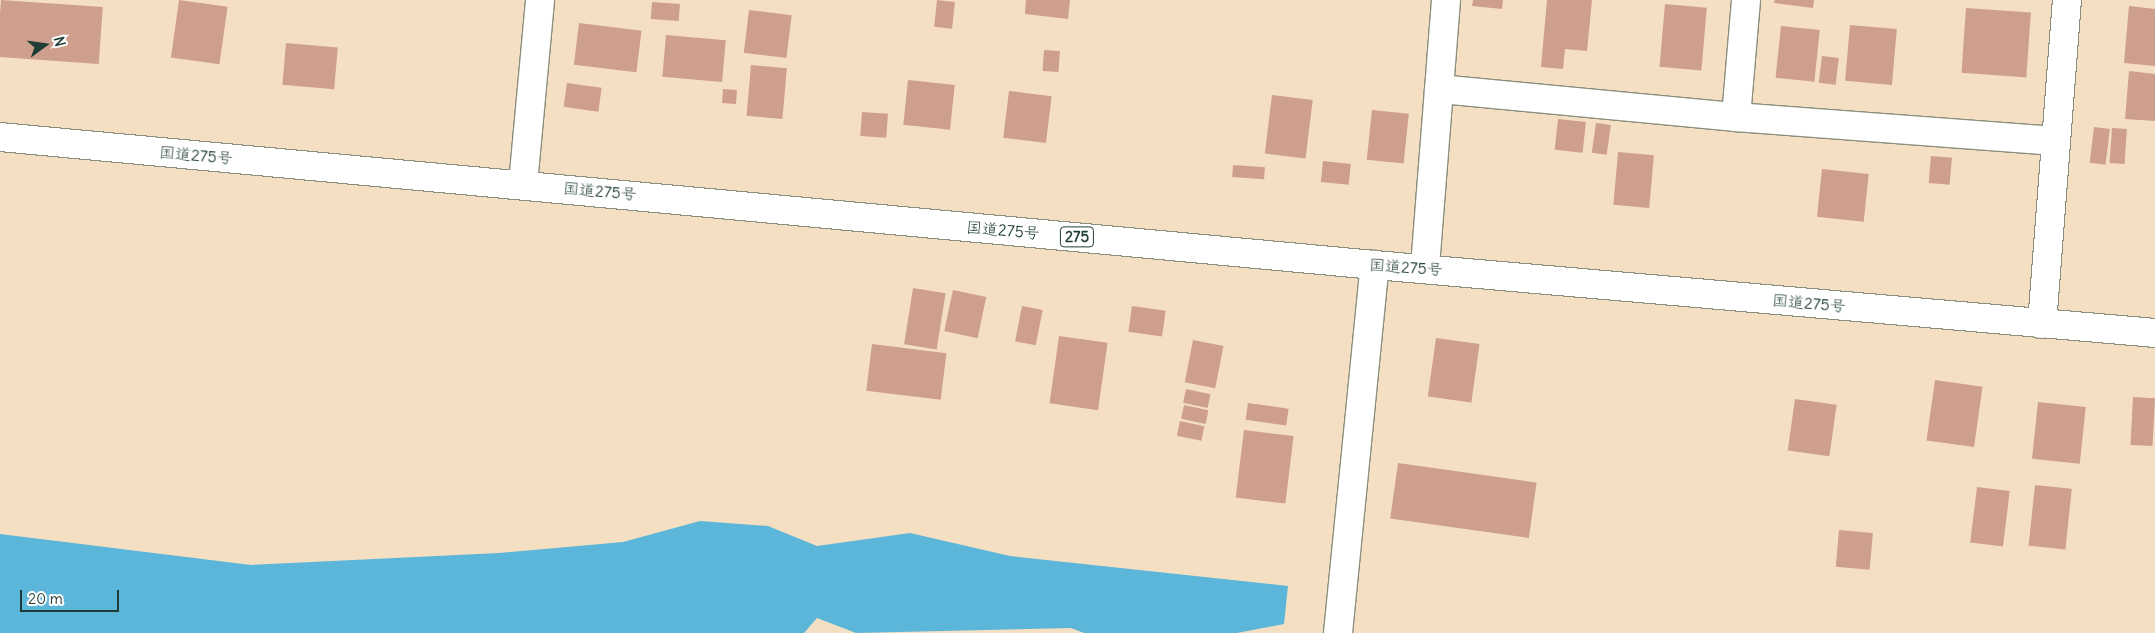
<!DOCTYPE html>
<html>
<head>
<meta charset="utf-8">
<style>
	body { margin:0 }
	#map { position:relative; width:2155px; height:633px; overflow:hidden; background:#f5dfc3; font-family:Delius,"Klee One",sans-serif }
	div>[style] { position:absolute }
	.water>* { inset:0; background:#5cb6d9 }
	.building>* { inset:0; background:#ce9f8c; transform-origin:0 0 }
	.roads { filter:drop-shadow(1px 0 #8a8e7c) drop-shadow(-1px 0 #8a8e7c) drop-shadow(0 1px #8a8e7c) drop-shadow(0 -1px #8a8e7c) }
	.minor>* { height:28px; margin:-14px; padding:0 14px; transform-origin:14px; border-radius:14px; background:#fff }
	.trunk>* { height:28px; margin:-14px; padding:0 14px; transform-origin:14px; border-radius:14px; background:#fff }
	span { translate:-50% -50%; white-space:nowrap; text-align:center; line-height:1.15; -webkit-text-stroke:5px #fff; paint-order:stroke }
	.shield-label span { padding:1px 4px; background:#fff; border:1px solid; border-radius:4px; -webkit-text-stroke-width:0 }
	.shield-label { font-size:15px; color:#1f3d34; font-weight:700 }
	.street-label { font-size:16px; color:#1f3d34 }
	.north { position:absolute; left:20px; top:20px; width:50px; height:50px; -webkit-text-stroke:4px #fff; paint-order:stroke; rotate:76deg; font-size:14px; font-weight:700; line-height:20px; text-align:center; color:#1f3d34 }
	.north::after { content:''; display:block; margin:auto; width:18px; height:22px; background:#1f3d34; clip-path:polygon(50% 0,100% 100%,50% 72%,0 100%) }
	.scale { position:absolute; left:20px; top:590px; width:99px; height:22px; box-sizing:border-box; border:2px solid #1f3d34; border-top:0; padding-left:6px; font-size:15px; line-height:18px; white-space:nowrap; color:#1f3d34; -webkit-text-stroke:4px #fff; paint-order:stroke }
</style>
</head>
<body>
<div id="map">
	<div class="water">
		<i style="clip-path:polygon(700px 521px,768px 526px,817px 546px,910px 533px,1010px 556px,1288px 586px,1284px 624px,1237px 633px,1084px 633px,1071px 628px,856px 633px,817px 618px,804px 633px,0 633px,0 534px,251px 565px,499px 553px,623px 542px)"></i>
	</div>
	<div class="building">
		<i style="left:1px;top:0;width:102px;height:57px;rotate:4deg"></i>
		<i style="left:179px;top:0;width:49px;height:58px;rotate:8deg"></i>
		<i style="left:937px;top:0;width:18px;height:27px;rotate:6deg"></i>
		<i style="clip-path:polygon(1026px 0,1070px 0,1068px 19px,1025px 14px)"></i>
		<i style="clip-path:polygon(1473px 0,1503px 0,1502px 9px,1472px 6px)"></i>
		<i style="clip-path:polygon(1547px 0,1592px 0,1587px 51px,1565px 49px,1563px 69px,1541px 67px)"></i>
		<i style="clip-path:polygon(1775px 0,1814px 0,1813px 8px,1774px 3px)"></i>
		<i style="left:652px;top:2px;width:28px;height:17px;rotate:4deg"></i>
		<i style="left:1665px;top:4px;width:42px;height:63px;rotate:5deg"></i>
		<i style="clip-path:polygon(2129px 6px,2155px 9px,2155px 66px,2124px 63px)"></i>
		<i style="left:1966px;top:8px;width:65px;height:65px;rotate:4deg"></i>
		<i style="left:749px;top:10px;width:43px;height:43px;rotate:7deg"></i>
		<i style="left:579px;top:23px;width:63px;height:42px;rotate:7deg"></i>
		<i style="left:1850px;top:25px;width:47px;height:56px;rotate:5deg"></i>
		<i style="left:1781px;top:26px;width:39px;height:52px;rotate:6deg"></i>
		<i style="left:666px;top:35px;width:60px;height:42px;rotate:5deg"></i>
		<i style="left:286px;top:43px;width:52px;height:42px;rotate:5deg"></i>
		<i style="left:1044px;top:50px;width:16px;height:21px;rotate:4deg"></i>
		<i style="left:1822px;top:56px;width:17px;height:27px;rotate:7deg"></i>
		<i style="left:751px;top:65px;width:36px;height:51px;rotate:5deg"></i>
		<i style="clip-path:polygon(2129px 71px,2155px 74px,2155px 121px,2125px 119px)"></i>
		<i style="left:908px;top:80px;width:47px;height:45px;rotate:6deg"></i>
		<i style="left:567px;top:83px;width:35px;height:24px;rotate:8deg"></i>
		<i style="left:723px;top:89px;width:14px;height:14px;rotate:4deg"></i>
		<i style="left:1009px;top:91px;width:43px;height:47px;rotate:7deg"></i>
		<i style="left:1272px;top:95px;width:41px;height:59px;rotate:7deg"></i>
		<i style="left:1372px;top:110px;width:37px;height:50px;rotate:6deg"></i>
		<i style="left:862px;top:112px;width:26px;height:24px;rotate:4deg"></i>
		<i style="left:1558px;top:119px;width:28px;height:31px;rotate:6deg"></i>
		<i style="left:1596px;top:123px;width:15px;height:30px;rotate:8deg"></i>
		<i style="left:2094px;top:127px;width:16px;height:36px;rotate:7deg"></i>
		<i style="left:2112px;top:128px;width:15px;height:35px;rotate:4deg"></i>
		<i style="left:1618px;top:152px;width:36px;height:53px;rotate:5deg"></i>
		<i style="left:1931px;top:156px;width:21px;height:27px;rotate:5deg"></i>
		<i style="left:1323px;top:161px;width:28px;height:21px;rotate:6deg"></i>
		<i style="left:1233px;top:165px;width:32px;height:12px;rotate:4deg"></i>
		<i style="left:1822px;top:169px;width:47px;height:48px;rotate:6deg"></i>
		<i style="left:913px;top:288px;width:33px;height:57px;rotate:9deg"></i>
		<i style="left:953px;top:290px;width:34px;height:42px;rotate:12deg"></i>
		<i style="left:1022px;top:306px;width:21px;height:36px;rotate:11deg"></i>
		<i style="left:1132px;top:306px;width:34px;height:26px;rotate:8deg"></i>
		<i style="left:1059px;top:336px;width:49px;height:68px;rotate:8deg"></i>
		<i style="left:1436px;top:338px;width:44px;height:59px;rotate:8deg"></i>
		<i style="left:1193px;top:340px;width:31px;height:43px;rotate:11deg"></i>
		<i style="left:872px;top:344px;width:75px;height:47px;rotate:7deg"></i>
		<i style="left:1935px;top:380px;width:48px;height:61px;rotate:8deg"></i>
		<i style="left:1186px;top:389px;width:25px;height:14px;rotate:12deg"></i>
		<i style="left:2133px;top:397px;width:22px;height:48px;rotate:3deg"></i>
		<i style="left:1795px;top:399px;width:42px;height:52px;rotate:8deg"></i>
		<i style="left:2038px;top:402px;width:48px;height:57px;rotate:6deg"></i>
		<i style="left:1248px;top:403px;width:41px;height:17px;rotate:8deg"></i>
		<i style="left:1184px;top:405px;width:25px;height:14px;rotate:12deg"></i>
		<i style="left:1180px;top:421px;width:25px;height:15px;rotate:12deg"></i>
		<i style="left:1244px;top:430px;width:50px;height:68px;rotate:7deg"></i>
		<i style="left:1398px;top:463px;width:140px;height:56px;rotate:8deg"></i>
		<i style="left:2035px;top:485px;width:37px;height:61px;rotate:6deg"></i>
		<i style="left:1977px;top:487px;width:33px;height:56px;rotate:7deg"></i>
		<i style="left:1839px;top:530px;width:34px;height:37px;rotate:5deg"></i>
	</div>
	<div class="roads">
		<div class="minor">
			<i style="left:1439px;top:89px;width:298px;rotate:5.4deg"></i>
			<i style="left:1736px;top:117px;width:320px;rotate:4.3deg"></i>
			<i style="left:1736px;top:117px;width:117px;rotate:-85.1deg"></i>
			<i style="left:523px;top:184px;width:185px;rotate:-84.7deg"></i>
			<i style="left:1425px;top:267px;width:268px;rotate:-85.5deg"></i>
			<i style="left:2042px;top:324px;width:325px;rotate:-85.6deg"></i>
			<i style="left:1338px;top:633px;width:370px;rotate:-84.3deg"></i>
		</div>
		<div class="trunk">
			<i style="left:0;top:137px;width:1381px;rotate:5.32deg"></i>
			<i style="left:1375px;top:265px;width:783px;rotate:4.98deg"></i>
		</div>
	</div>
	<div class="shield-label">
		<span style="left:1077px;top:237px">275</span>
	</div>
	<div class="street-label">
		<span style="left:196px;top:155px;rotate:5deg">国道275号</span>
		<span style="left:600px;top:191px;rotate:5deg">国道275号</span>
		<span style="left:1003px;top:230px;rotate:5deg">国道275号</span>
		<span style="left:1406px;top:267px;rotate:4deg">国道275号</span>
		<span style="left:1809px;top:303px;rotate:5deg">国道275号</span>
	</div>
	<div class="north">N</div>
	<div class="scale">20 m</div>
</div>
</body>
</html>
